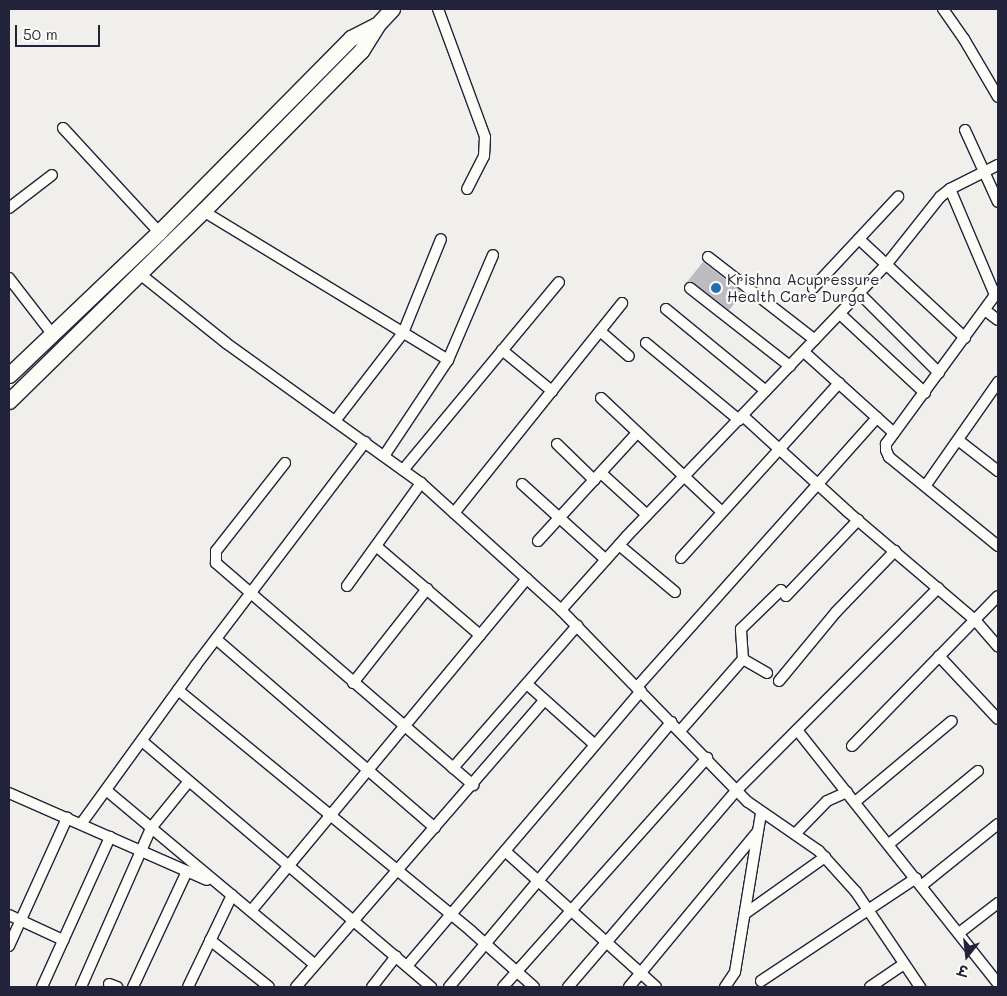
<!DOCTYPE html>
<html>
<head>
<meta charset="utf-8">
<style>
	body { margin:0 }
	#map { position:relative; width:1007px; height:996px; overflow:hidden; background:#f0efec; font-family:Mali,"Playpen Sans Deva",sans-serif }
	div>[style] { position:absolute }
	.building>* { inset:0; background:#bcbcc0 }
	.roads { filter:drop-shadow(1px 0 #22223b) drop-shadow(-1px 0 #22223b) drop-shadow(0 1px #22223b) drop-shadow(0 -1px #22223b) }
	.street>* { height:10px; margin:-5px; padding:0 5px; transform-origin:5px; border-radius:5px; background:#fdfcf7 }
	.secondary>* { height:15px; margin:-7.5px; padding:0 7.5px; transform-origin:7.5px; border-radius:7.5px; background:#fdfcf7 }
	.dots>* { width:14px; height:14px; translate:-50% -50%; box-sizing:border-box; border:2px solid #fdfcf7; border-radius:50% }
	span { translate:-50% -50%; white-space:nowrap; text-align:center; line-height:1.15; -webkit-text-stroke:4.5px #fdfcf7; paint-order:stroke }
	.poi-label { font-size:15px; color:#22223b }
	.left { translate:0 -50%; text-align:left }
	.frame { position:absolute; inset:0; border:10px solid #22223b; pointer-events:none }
	.north { position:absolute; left:942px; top:931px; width:50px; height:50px; -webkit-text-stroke:4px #fdfcf7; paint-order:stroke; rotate:196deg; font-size:14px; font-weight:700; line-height:20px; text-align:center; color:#22223b }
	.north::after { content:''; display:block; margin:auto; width:18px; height:22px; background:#22223b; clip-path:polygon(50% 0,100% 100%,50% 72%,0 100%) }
	.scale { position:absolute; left:15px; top:25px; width:85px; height:22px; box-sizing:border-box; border:2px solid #22223b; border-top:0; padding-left:6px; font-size:15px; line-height:18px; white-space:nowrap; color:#22223b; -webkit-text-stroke:4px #fdfcf7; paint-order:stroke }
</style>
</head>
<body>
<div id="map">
	<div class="building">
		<i style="clip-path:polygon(703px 262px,743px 293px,729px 310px,694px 283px,687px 282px)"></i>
	</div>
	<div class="roads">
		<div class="street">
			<i style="left:438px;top:9px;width:136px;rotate:69.8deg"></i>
			<i style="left:485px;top:137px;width:19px;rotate:93deg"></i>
			<i style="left:484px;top:156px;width:37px;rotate:117deg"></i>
			<i style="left:943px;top:9px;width:37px;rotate:55deg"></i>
			<i style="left:964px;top:39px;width:67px;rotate:59.6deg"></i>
			<i style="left:63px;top:128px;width:142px;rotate:47.3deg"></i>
			<i style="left:965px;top:130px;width:79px;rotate:65.4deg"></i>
			<i style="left:950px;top:189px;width:115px;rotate:67deg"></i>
			<i style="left:9px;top:208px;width:54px;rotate:-37.5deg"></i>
			<i style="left:203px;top:211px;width:287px;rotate:31.3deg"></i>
			<i style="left:859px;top:239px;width:145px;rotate:43deg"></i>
			<i style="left:708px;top:257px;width:135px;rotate:37.8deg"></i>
			<i style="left:140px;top:274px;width:110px;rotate:38.7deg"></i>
			<i style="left:226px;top:343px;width:240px;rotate:35.7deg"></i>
			<i style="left:421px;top:483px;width:189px;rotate:42.2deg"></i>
			<i style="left:561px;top:610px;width:268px;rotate:45.8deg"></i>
			<i style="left:748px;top:802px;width:86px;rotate:34.6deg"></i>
			<i style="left:819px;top:851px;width:55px;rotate:47.9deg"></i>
			<i style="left:856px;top:892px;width:115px;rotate:56deg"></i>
			<i style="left:9px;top:278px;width:72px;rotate:52.3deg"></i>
			<i style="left:690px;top:288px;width:127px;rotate:38deg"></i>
			<i style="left:813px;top:288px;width:125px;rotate:-47deg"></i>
			<i style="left:998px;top:291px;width:190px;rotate:126.2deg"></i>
			<i style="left:886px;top:444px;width:6px;rotate:90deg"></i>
			<i style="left:886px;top:450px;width:8px;rotate:67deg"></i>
			<i style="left:889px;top:457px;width:141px;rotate:39.2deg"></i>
			<i style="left:859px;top:293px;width:113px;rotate:45deg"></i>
			<i style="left:666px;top:309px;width:129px;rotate:39.4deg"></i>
			<i style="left:985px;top:310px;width:16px;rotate:38deg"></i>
			<i style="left:840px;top:314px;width:116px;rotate:42.9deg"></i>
			<i style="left:600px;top:331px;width:38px;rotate:41deg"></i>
			<i style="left:646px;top:343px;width:121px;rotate:39.6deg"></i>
			<i style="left:502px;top:350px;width:65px;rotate:39.4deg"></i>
			<i style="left:804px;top:352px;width:121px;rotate:42deg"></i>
			<i style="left:601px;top:398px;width:166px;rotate:43.3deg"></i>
			<i style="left:743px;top:416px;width:142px;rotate:42.4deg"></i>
			<i style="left:848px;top:512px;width:167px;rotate:40.4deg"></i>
			<i style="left:975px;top:620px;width:35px;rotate:49deg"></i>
			<i style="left:335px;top:421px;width:111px;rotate:-52.3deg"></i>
			<i style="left:403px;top:333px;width:101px;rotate:-68deg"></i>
			<i style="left:958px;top:440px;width:51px;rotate:37.8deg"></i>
			<i style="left:557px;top:444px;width:52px;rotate:44.2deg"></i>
			<i style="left:384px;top:456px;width:115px;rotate:-56.3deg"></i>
			<i style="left:448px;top:360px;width:114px;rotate:-66.8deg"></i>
			<i style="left:285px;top:463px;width:112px;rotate:128.1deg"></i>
			<i style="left:216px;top:551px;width:12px;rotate:90deg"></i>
			<i style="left:216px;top:563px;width:340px;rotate:40.8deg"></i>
			<i style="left:403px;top:470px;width:244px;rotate:-50.3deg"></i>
			<i style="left:601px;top:473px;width:62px;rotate:42.4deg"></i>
			<i style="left:522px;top:484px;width:113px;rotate:42.1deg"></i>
			<i style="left:926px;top:485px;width:126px;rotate:-55deg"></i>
			<i style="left:454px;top:513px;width:269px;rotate:-51.3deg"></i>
			<i style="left:538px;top:541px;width:147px;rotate:-47.5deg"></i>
			<i style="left:619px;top:545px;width:73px;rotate:40deg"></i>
			<i style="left:376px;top:546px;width:137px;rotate:40.6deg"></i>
			<i style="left:681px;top:558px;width:236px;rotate:-47.9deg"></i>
			<i style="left:347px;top:586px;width:127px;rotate:-54.3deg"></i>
			<i style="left:786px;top:596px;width:105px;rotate:-46.5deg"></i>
			<i style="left:561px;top:610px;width:98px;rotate:-48.3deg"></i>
			<i style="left:626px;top:537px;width:376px;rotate:-46.3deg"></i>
			<i style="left:886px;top:265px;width:87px;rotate:-51.5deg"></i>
			<i style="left:940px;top:197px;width:13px;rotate:-39deg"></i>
			<i style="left:950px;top:189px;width:54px;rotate:-26.6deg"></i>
			<i style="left:216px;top:639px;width:289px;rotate:40.8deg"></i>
			<i style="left:939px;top:656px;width:86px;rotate:46.9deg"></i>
			<i style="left:767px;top:673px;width:28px;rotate:-150deg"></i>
			<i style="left:743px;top:659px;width:30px;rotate:-94deg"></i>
			<i style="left:741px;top:629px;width:56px;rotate:-44.3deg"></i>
			<i style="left:779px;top:681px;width:89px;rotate:-50.4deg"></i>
			<i style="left:836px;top:612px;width:85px;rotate:-46deg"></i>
			<i style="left:353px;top:683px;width:120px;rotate:-51.8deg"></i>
			<i style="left:527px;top:684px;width:91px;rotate:41.9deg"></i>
			<i style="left:637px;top:687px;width:361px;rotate:-48.3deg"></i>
			<i style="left:178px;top:690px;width:379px;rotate:39.4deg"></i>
			<i style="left:471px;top:931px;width:84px;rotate:41.6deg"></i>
			<i style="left:797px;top:730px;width:324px;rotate:51.6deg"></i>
			<i style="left:680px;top:731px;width:96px;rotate:-48.8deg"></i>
			<i style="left:142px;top:741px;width:380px;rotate:40.4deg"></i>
			<i style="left:852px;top:746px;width:209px;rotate:-45.8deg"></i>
			<i style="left:453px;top:768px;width:189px;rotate:-48.9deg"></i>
			<i style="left:106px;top:790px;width:271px;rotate:39.9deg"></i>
			<i style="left:9px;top:793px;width:216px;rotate:23.7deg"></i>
			<i style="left:855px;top:802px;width:126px;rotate:-39.9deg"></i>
			<i style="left:81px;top:824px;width:196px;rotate:-54.1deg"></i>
			<i style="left:196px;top:665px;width:280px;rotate:-52.8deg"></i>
			<i style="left:795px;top:834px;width:46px;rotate:-45.9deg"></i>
			<i style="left:827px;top:801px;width:22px;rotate:-24deg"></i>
			<i style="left:889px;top:844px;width:115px;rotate:-39.4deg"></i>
			<i style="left:505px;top:851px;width:203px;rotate:42deg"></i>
			<i style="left:921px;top:886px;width:99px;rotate:-38.8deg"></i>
			<i style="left:251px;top:911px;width:432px;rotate:-50.3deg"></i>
			<i style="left:746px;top:913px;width:97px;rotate:-35.3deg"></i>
			<i style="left:9px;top:915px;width:60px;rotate:24.8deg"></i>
			<i style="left:959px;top:933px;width:49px;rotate:-37.6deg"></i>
			<i style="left:210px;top:940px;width:75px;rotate:38.5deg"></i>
			<i style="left:9px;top:946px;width:141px;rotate:-65.6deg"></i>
			<i style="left:407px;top:966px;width:361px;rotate:-49.6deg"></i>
			<i style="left:761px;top:981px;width:186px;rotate:-33.6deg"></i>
			<i style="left:109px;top:984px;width:9px;rotate:21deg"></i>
			<i style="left:42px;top:987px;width:165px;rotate:-65.6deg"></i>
			<i style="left:81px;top:987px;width:174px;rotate:-66.2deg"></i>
			<i style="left:151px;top:828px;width:60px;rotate:-51deg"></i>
			<i style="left:133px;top:987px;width:128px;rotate:-65deg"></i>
			<i style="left:188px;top:987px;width:102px;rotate:-64.4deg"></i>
			<i style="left:296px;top:987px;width:379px;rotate:-49.1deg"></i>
			<i style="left:372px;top:987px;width:39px;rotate:-52deg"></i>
			<i style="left:449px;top:987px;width:346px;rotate:-50deg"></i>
			<i style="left:503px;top:987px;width:307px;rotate:-48.3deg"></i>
			<i style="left:568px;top:987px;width:260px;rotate:-49.4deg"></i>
			<i style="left:737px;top:790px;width:285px;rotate:-45.1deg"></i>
			<i style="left:629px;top:987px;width:202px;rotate:-50.4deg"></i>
			<i style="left:725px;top:987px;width:18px;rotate:-56deg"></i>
			<i style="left:735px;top:972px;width:161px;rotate:-80.7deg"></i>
			<i style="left:870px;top:987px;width:41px;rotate:-34.1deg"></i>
		</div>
		<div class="secondary">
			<i style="left:9px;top:375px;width:207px;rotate:-43.6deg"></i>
			<i style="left:159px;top:232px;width:273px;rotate:-45.3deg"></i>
			<i style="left:351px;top:38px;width:28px;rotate:-27deg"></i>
			<i style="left:9px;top:401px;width:272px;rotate:-44.4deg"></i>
			<i style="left:203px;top:211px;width:225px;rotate:-45.4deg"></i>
			<i style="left:361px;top:51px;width:31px;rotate:-58deg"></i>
			<i style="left:377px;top:25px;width:22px;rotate:-47deg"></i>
		</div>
	</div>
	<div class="dots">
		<i style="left:716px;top:288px;background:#1f6fb2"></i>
	</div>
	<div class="poi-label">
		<span class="left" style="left:727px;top:288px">Krishna Acupressure<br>Health Care Durga</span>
	</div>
	<div class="frame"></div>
	<div class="north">उ</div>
	<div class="scale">50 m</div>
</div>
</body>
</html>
